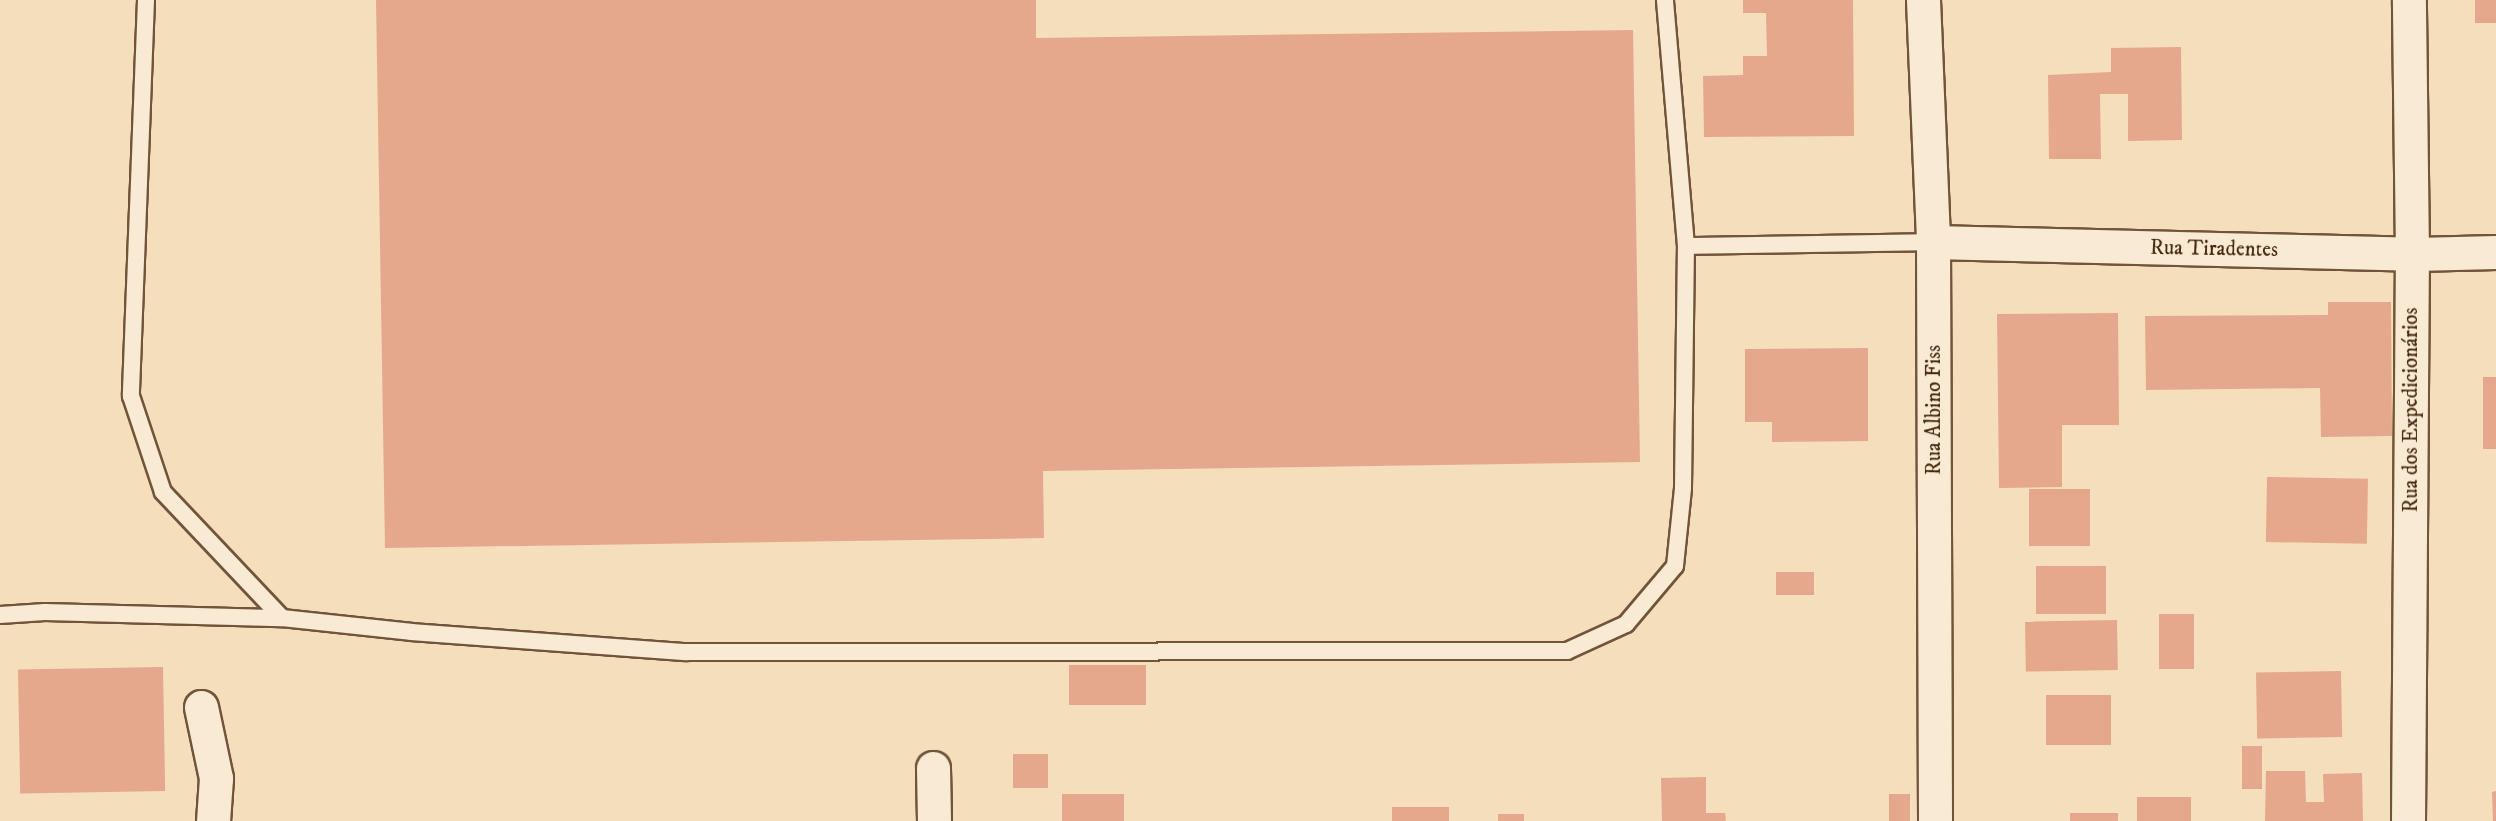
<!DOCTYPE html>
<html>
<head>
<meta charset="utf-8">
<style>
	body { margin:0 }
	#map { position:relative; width:2496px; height:821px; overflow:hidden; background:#f4debc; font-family:"IM FELL DW Pica",serif }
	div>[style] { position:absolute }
	.building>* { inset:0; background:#e5a88c; transform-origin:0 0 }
	.roads { filter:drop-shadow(2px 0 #71543a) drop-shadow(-2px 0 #71543a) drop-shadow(0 2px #71543a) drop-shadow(0 -2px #71543a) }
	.service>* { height:16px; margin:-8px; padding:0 8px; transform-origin:8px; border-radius:8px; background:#f8ead3 }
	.minor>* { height:33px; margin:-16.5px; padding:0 16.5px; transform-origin:16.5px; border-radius:16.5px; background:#f8ead3 }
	span { translate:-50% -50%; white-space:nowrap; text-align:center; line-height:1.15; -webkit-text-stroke:4.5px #f8ead3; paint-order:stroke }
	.street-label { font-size:21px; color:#45260f }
</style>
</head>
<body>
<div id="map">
	<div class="building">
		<i style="clip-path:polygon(376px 0,1036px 0,1036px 38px,1633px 30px,1640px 462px,1043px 471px,1044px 538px,385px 548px)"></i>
		<i style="clip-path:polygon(1743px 0,1853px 0,1854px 136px,1704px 137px,1703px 76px,1743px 75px,1743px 56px,1767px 56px,1766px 13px,1743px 13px)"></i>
		<i style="left:2475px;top:0;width:21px;height:23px"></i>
		<i style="clip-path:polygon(2181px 47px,2182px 140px,2128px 141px,2128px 94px,2100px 94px,2101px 159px,2049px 159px,2048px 75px,2111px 72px,2111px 48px)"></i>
		<i style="clip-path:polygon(2328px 302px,2391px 302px,2392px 436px,2321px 437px,2320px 388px,2146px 390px,2145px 316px,2328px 315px)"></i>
		<i style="clip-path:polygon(2118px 313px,2119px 425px,2062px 425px,2062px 487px,1999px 488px,1997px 314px)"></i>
		<i style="clip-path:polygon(1868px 348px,1868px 441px,1772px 442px,1772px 422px,1745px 422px,1745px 349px)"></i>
		<i style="left:2483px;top:377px;width:13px;height:72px"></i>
		<i style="left:2267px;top:477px;width:101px;height:65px;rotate:1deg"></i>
		<i style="left:2090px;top:489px;width:57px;height:61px;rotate:90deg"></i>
		<i style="left:2036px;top:566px;width:70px;height:48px"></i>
		<i style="left:1776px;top:572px;width:38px;height:23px"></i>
		<i style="left:2159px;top:614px;width:35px;height:55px"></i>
		<i style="left:2117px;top:620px;width:50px;height:92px;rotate:89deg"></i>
		<i style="left:1146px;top:665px;width:40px;height:77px;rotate:90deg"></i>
		<i style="left:163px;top:667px;width:124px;height:145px;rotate:89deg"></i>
		<i style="left:2341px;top:671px;width:66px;height:85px;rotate:89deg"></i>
		<i style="left:2046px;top:695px;width:65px;height:50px"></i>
		<i style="left:2242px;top:746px;width:20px;height:43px"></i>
		<i style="left:1013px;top:754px;width:35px;height:34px"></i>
		<i style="clip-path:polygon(2266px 771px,2305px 771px,2306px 802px,2324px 802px,2323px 774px,2362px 773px,2363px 821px,2265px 821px)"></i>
		<i style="clip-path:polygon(1706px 777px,1706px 813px,1725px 813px,1726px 821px,1662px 821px,1661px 778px)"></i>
		<i style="clip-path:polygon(2496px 791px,2496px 821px,2493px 821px,2492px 792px)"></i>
		<i style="left:1062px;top:794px;width:62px;height:27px"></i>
		<i style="left:1889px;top:794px;width:21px;height:27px"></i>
		<i style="left:2191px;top:797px;width:24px;height:54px;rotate:90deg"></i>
		<i style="left:1392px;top:807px;width:57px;height:14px"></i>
		<i style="left:2070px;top:813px;width:48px;height:8px"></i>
		<i style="left:1498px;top:814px;width:26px;height:7px"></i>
	</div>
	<div class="roads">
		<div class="service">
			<i style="left:146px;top:0;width:396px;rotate:92.2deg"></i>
			<i style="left:131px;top:396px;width:101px;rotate:71.6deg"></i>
			<i style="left:163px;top:492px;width:173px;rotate:46.6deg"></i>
			<i style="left:1686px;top:246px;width:247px;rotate:-0.9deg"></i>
			<i style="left:0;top:615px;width:45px;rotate:-3.8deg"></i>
			<i style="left:45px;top:612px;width:237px;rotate:1.5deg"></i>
			<i style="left:282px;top:618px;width:131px;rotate:6.1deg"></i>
			<i style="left:412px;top:632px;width:274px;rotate:4.2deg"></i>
			<i style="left:685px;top:652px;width:882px;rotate:-0.06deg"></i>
			<i style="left:1567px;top:651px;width:65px;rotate:-24.6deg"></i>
			<i style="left:1626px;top:624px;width:76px;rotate:-49.8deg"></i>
			<i style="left:1675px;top:566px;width:78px;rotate:-84.1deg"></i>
			<i style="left:1683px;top:488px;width:242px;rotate:-89.3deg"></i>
			<i style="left:1686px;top:246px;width:247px;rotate:-94.9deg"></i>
		</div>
		<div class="minor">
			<i style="left:1923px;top:0;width:242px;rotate:87.6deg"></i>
			<i style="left:1933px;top:242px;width:579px;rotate:89.8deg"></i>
			<i style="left:1933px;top:242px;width:479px;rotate:1.4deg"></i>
			<i style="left:2412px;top:254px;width:84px;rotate:-1.4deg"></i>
			<i style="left:201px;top:707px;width:73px;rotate:78.1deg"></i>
			<i style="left:216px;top:778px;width:43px;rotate:94deg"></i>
			<i style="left:933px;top:768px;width:53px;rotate:88.9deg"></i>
			<i style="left:2408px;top:821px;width:567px;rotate:-89.6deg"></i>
			<i style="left:2412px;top:254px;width:254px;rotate:-90.7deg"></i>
		</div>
	</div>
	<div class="street-label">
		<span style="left:2214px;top:249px;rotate:1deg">Rua Tiradentes</span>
		<span style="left:1934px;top:410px;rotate:-90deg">Rua Albino Fiss</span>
		<span style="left:2411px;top:410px;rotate:-90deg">Rua dos Expedicionários</span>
	</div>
</div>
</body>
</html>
